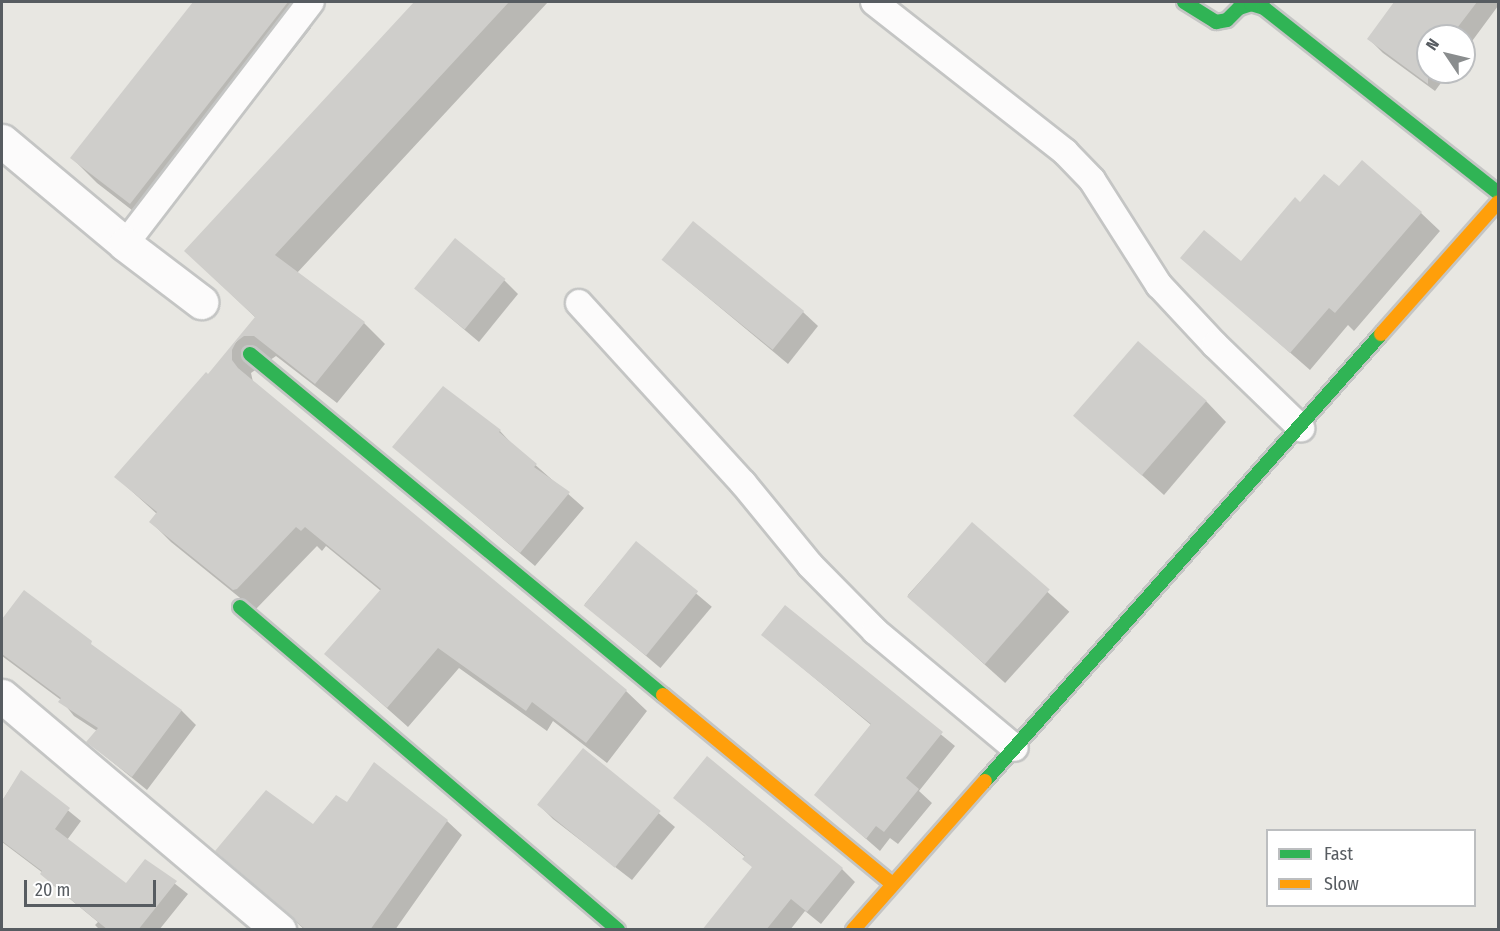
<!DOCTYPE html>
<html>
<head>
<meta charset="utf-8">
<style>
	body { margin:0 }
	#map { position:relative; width:1500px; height:931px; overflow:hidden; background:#e8e7e2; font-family:"Fira Sans Condensed",sans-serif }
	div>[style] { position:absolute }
	.shadow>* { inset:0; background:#0003; transform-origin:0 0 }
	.building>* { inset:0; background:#cfcecb; transform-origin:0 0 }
	.roads { filter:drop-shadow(2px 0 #c4c5c4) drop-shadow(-2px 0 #c4c5c4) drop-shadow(0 2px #c4c5c4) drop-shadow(0 -2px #c4c5c4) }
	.lane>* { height:26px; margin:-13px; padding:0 13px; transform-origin:13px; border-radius:13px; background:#fcfbfb }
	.street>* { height:33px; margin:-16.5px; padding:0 16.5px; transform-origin:16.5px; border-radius:16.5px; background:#fcfbfb }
	.fast>* { height:14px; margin:-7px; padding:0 7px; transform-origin:7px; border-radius:7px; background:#30b455 }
	.slow>* { height:14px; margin:-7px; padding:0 7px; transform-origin:7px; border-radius:7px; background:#ff9f0a }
	span { translate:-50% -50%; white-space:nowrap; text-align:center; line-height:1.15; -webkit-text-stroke:4.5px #fff; paint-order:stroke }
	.frame { position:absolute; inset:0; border:3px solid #575c61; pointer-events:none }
	.legend { position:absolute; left:1266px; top:829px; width:210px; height:78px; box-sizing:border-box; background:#fff; border:2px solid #bcbec0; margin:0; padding:8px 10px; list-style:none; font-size:18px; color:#575c61 }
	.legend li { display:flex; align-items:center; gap:12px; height:30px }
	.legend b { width:30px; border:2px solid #bcbec0 }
	.north { position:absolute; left:1416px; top:24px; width:60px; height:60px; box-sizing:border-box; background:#fff; border:2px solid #bcbec0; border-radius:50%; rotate:305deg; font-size:16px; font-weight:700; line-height:24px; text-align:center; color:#575c61 }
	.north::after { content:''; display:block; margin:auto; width:21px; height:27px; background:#8a8d8e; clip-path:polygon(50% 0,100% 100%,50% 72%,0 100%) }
	.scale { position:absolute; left:24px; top:880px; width:132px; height:27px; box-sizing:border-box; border:3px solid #575c61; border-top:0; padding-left:8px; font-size:18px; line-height:21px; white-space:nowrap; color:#575c61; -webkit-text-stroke:4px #fff; paint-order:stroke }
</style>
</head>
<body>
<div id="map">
	<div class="shadow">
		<i style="clip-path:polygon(194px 2px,315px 2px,301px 19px,311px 28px,155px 228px,97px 183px,72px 158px)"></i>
		<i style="clip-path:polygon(416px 2px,548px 2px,297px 273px,364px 323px,385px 344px,337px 403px,276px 356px,251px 373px,253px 382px,626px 691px,647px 711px,607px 763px,553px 721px,547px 731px,459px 668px,408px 727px,326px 654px,381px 591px,326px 546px,322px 551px,317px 546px,255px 610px,171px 542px,151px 522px,157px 514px,116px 477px,208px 376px,256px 318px,186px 251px)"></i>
		<i style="clip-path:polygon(1396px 2px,1498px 2px,1498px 6px,1464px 52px,1464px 36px,1428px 36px,1428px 72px,1449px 72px,1435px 91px,1383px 53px,1369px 39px)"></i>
		<i style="clip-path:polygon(1339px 188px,1421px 213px,1440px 231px,1354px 331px,1348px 325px,1310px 370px,1182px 258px,1241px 263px,1300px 204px)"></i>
		<i style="clip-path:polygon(663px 260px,803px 312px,818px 326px,788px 364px)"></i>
		<i style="clip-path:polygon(504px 280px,518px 294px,479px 342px,416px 289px)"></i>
		<i style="clip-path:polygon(444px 388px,500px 431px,514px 446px,584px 508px,535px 566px,394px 447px)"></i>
		<i style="clip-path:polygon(1206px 401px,1226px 422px,1164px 495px,1076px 416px)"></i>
		<i style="left:972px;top:524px;width:131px;height:96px;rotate:42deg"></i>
		<i style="left:636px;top:543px;width:99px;height:80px;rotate:40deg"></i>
		<i style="clip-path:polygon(24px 592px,104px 655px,182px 711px,196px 725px,147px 790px,88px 742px,97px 731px,74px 716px,61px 700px,2px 656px,2px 622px)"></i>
		<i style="clip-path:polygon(786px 607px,955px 746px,919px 791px,932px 803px,898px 844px,890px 838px,880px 851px,816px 795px,871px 725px,763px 635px)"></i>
		<i style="clip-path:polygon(584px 750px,675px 827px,632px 880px,553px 819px,539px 805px)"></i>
		<i style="clip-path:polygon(21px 772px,81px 821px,67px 840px,126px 885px,146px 861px,188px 894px,159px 930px,100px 930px,95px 925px,98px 922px,53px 885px,43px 873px,2px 842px,2px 801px)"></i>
		<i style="clip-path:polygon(675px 798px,842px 869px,855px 882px,821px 924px,805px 911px,790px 930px,704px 930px,753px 868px,745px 857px)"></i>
		<i style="clip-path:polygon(347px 804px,447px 821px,462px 835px,395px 930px,305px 930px,217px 851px,313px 826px)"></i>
	</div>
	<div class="building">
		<i style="clip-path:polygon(193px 2px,288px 2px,130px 204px,70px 158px)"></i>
		<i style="clip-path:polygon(414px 2px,509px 2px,275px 255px,365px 322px,315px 384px,254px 336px,244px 336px,236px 342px,232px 350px,232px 360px,238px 368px,627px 690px,586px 743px,532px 702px,526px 711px,438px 648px,387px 708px,324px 654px,381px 589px,305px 527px,301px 531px,296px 527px,237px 589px,233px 590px,149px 522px,157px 512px,114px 477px,206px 372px,208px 374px,255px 317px,184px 251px)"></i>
		<i style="clip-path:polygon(1394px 2px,1477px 2px,1451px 36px,1428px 36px,1428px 84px,1367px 39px)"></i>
		<i style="clip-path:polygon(1362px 160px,1422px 212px,1335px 313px,1329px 308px,1290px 353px,1180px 258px,1204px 230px,1241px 261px,1295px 197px,1300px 202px,1324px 174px,1339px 186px)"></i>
		<i style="left:693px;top:221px;width:143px;height:50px;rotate:39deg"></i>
		<i style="left:455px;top:238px;width:65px;height:65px;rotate:39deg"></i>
		<i style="left:1138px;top:341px;width:91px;height:99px;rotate:41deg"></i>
		<i style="clip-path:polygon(443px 386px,501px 430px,499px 432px,537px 464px,534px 467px,570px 492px,520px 553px,392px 447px)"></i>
		<i style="left:972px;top:522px;width:103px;height:99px;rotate:41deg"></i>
		<i style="left:636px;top:541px;width:80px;height:83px;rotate:39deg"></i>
		<i style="clip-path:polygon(24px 590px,92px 641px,91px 644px,182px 710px,132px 777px,86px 742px,98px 728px,58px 702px,61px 698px,2px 654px,2px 619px)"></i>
		<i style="clip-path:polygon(785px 605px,943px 732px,906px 778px,919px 789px,884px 832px,876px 826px,866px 839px,814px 795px,871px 724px,761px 635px)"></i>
		<i style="left:583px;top:748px;width:100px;height:73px;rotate:39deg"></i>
		<i style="clip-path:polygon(707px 756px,843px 868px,807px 912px,791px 899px,766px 930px,702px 930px,752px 867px,742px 859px,745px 856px,673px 798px)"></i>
		<i style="clip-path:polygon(374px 762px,448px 820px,370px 930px,306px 930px,215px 851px,266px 790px,313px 824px,336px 795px,347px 802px)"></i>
		<i style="clip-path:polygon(21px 770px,70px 808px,55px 829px,126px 883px,145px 859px,177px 881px,138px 930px,108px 930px,40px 874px,42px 871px,2px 841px,2px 801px)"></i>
	</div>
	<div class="roads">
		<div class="lane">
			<i style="left:874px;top:2px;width:243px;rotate:38.1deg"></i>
			<i style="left:1065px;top:152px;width:39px;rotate:46deg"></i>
			<i style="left:1092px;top:180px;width:125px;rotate:57.5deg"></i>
			<i style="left:1159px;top:285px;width:82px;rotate:47deg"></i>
			<i style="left:1215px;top:345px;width:120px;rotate:44deg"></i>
			<i style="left:125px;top:244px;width:305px;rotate:-52.5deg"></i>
			<i style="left:579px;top:303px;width:244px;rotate:47.7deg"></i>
			<i style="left:743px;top:483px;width:106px;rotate:50.7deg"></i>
			<i style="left:810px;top:565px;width:93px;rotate:45.4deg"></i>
			<i style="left:875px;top:631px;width:182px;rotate:39.9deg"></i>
		</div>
		<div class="street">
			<i style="left:2px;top:141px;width:160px;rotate:39.9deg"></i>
			<i style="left:125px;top:244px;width:96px;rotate:37.3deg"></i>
			<i style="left:2px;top:696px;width:363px;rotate:40.2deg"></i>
		</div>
		<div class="fast">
			<i style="left:1184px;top:2px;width:38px;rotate:32deg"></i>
			<i style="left:1216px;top:22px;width:11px;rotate:-10deg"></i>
			<i style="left:1227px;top:20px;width:17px;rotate:-45deg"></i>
			<i style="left:1239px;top:8px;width:13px;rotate:-18deg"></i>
			<i style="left:1251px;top:4px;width:14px;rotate:17deg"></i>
			<i style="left:1264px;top:8px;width:298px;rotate:38.3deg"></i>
			<i style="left:250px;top:354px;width:536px;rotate:39.55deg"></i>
			<i style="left:240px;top:607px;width:497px;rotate:40.5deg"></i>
			<i style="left:985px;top:781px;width:597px;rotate:-48.46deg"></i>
		</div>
		<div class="slow">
			<i style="left:1381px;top:334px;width:176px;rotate:-48.4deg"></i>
			<i style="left:663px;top:695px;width:297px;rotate:39.5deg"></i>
			<i style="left:853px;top:930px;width:199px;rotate:-48.5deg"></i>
		</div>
	</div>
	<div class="frame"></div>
	<ul class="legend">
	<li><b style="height:8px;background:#30b455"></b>Fast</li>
	<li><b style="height:8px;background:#ff9f0a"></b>Slow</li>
	</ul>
	<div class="north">N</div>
	<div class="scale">20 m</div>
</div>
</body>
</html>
